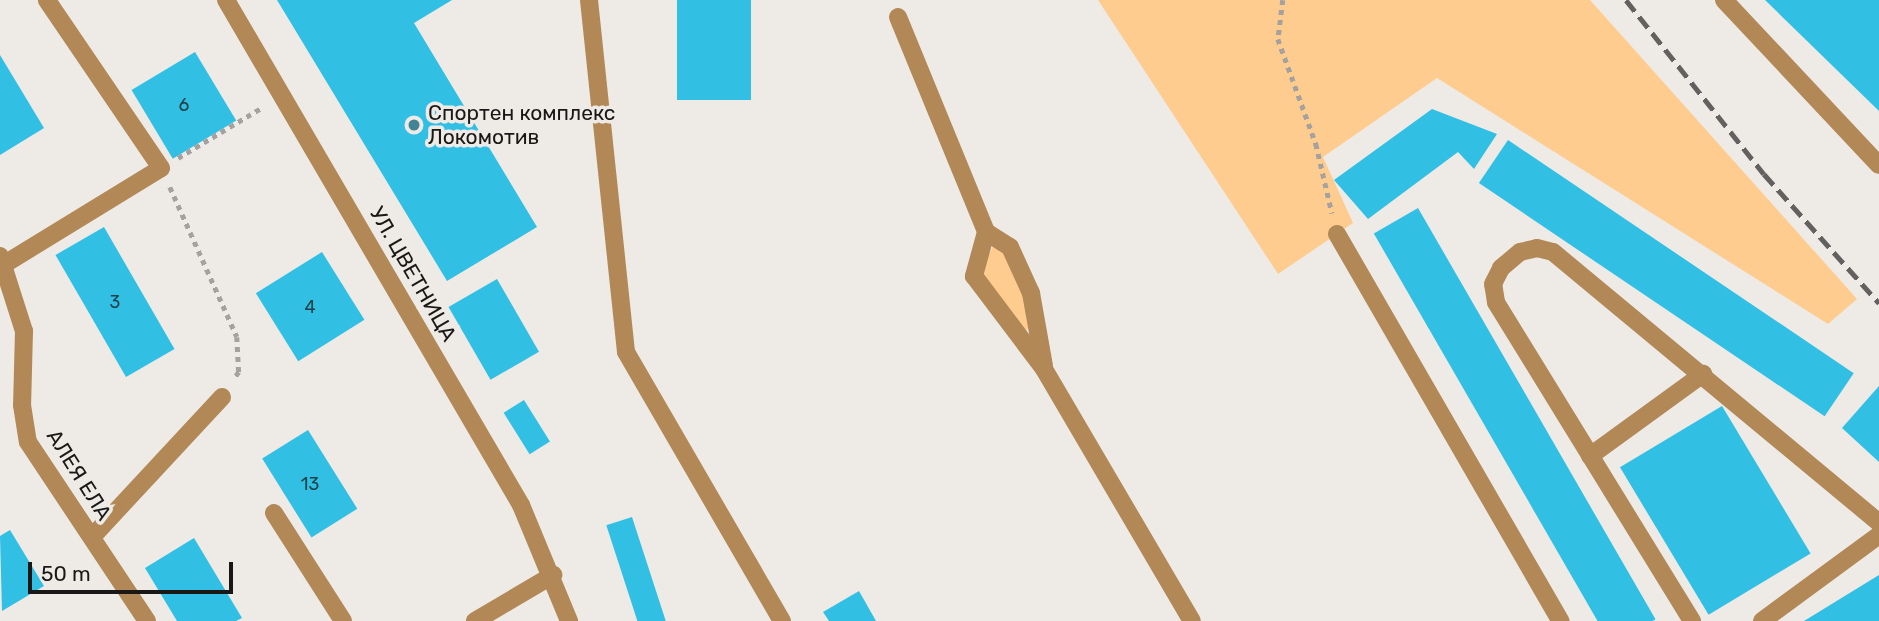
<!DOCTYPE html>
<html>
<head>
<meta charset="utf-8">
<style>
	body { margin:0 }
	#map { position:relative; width:1879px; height:621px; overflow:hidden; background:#eeeae6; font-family:Rubik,sans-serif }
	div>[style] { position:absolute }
	.green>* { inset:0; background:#ffcc8f }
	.building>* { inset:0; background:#32bfe4; transform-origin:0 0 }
	.path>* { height:4.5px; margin-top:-2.25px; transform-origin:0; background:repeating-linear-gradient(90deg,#a4a19e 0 5px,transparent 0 10px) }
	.minor>* { height:18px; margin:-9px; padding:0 9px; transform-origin:9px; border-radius:9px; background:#b18856 }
	.rail>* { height:5px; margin-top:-2.5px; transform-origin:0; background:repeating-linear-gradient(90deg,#63615f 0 14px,transparent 0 21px) }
	.dots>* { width:19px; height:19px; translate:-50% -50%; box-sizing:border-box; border:4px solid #eeeae6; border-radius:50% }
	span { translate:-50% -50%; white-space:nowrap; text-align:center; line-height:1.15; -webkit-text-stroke:7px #eeeae6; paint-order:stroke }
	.number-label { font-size:18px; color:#1f424a }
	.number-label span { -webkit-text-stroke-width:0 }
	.poi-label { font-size:21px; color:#191817 }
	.left { translate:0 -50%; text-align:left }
	.street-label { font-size:21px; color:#191817 }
	.scale { position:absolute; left:28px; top:562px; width:205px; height:32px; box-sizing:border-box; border:4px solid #191817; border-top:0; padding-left:9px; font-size:21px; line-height:24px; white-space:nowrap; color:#191817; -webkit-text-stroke:5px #eeeae6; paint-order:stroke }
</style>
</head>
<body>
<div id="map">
	<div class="green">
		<i style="clip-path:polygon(1098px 0,1590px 0,1857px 299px,1828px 324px,1437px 78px,1323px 157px,1353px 223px,1278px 274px)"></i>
		<i style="clip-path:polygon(996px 241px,1027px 291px,1033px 324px,1020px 336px,980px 282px,982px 267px)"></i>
	</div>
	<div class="building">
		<i style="clip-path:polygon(277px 0,452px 0,414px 23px,537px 227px,447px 281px)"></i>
		<i style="left:677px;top:0;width:74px;height:100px"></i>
		<i style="clip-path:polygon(1765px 0,1879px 0,1879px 111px)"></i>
		<i style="left:195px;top:52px;width:80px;height:74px;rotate:59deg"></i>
		<i style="clip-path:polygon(0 55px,44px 128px,0 155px)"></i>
		<i style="clip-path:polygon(1432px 109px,1497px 134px,1474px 169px,1458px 152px,1368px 219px,1334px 180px)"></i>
		<i style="left:1508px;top:140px;width:417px;height:52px;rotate:34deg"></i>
		<i style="left:1418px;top:208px;width:475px;height:51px;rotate:60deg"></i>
		<i style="left:104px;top:227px;width:141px;height:56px;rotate:60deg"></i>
		<i style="left:322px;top:252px;width:80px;height:78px;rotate:58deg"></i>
		<i style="left:497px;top:279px;width:84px;height:56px;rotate:60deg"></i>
		<i style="clip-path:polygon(1879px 386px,1879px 462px,1842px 428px)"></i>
		<i style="left:524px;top:400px;width:49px;height:24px;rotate:58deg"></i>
		<i style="left:1722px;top:406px;width:172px;height:119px;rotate:59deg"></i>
		<i style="left:308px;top:430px;width:93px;height:54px;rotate:58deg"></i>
		<i style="left:632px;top:517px;width:109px;height:27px;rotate:72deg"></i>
		<i style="clip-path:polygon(10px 530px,44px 586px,2px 611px,0 536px)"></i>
		<i style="clip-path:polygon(194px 538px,242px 618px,236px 621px,177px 621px,145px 568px)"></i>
		<i style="clip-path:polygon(1879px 575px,1879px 621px,1804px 621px)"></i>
		<i style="clip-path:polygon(859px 591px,876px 621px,829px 621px,823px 612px)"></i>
	</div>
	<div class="path">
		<i style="left:1283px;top:0;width:39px;rotate:97deg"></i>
		<i style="left:1278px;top:39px;width:112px;rotate:70.1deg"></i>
		<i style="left:1316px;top:144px;width:71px;rotate:76.9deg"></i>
		<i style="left:178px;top:158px;width:99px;rotate:-31deg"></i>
		<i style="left:170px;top:187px;width:164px;rotate:65.9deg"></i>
		<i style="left:237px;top:337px;width:35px;rotate:87deg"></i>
		<i style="left:239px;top:372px;width:9px;rotate:126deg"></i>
	</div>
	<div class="minor">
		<i style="left:226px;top:0;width:585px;rotate:59.71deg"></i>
		<i style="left:521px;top:505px;width:126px;rotate:67.5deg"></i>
		<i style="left:589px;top:0;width:354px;rotate:84deg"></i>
		<i style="left:626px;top:352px;width:311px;rotate:59.9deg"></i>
		<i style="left:1724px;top:0;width:226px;rotate:46.8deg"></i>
		<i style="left:898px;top:17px;width:232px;rotate:67.7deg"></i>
		<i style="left:986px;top:232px;width:46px;rotate:105.3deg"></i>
		<i style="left:974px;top:276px;width:116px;rotate:53deg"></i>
		<i style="left:1044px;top:369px;width:292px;rotate:59.6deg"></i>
		<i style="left:986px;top:232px;width:28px;rotate:32deg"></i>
		<i style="left:1010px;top:247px;width:51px;rotate:65.5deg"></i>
		<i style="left:1031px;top:293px;width:74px;rotate:79.9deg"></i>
		<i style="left:1337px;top:234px;width:447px;rotate:60deg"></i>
		<i style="left:0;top:256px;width:79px;rotate:72.3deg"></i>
		<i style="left:24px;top:331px;width:74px;rotate:91.5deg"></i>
		<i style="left:22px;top:405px;width:37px;rotate:81deg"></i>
		<i style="left:28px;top:442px;width:215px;rotate:56.4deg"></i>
		<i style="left:3px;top:265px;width:185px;rotate:-31.5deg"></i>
		<i style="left:161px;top:168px;width:203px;rotate:-124.2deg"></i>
		<i style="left:1590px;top:456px;width:140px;rotate:-36deg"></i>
		<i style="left:274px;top:513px;width:128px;rotate:57.4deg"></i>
		<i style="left:92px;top:537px;width:191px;rotate:-47.1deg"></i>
		<i style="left:475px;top:621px;width:91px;rotate:-30.5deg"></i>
		<i style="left:1692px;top:621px;width:374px;rotate:-121.6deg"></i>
		<i style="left:1496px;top:302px;width:18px;rotate:-99deg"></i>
		<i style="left:1493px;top:284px;width:18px;rotate:-63deg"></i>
		<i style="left:1501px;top:268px;width:25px;rotate:-40deg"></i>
		<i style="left:1520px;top:252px;width:17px;rotate:-13deg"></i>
		<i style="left:1537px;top:248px;width:16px;rotate:14deg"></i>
		<i style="left:1553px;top:252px;width:424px;rotate:39.7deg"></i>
		<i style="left:1762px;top:621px;width:145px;rotate:-36.3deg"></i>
	</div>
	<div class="rail">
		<i style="left:1626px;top:0;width:222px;rotate:51.6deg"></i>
		<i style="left:1764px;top:174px;width:173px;rotate:48.3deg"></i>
	</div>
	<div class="dots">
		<i style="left:414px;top:125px;background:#438396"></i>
	</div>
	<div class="number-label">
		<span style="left:184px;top:105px">6</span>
		<span style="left:115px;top:302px">3</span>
		<span style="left:310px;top:307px">4</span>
		<span style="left:310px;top:484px">13</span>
	</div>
	<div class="poi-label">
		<span class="left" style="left:428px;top:125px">Спортен комплекс<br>Локомотив</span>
	</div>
	<div class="street-label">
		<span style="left:413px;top:274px;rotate:60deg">УЛ. ЦВЕТНИЦА</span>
		<span style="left:79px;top:475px;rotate:58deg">АЛЕЯ ЕЛА</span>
	</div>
	<div class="scale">50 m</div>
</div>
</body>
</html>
